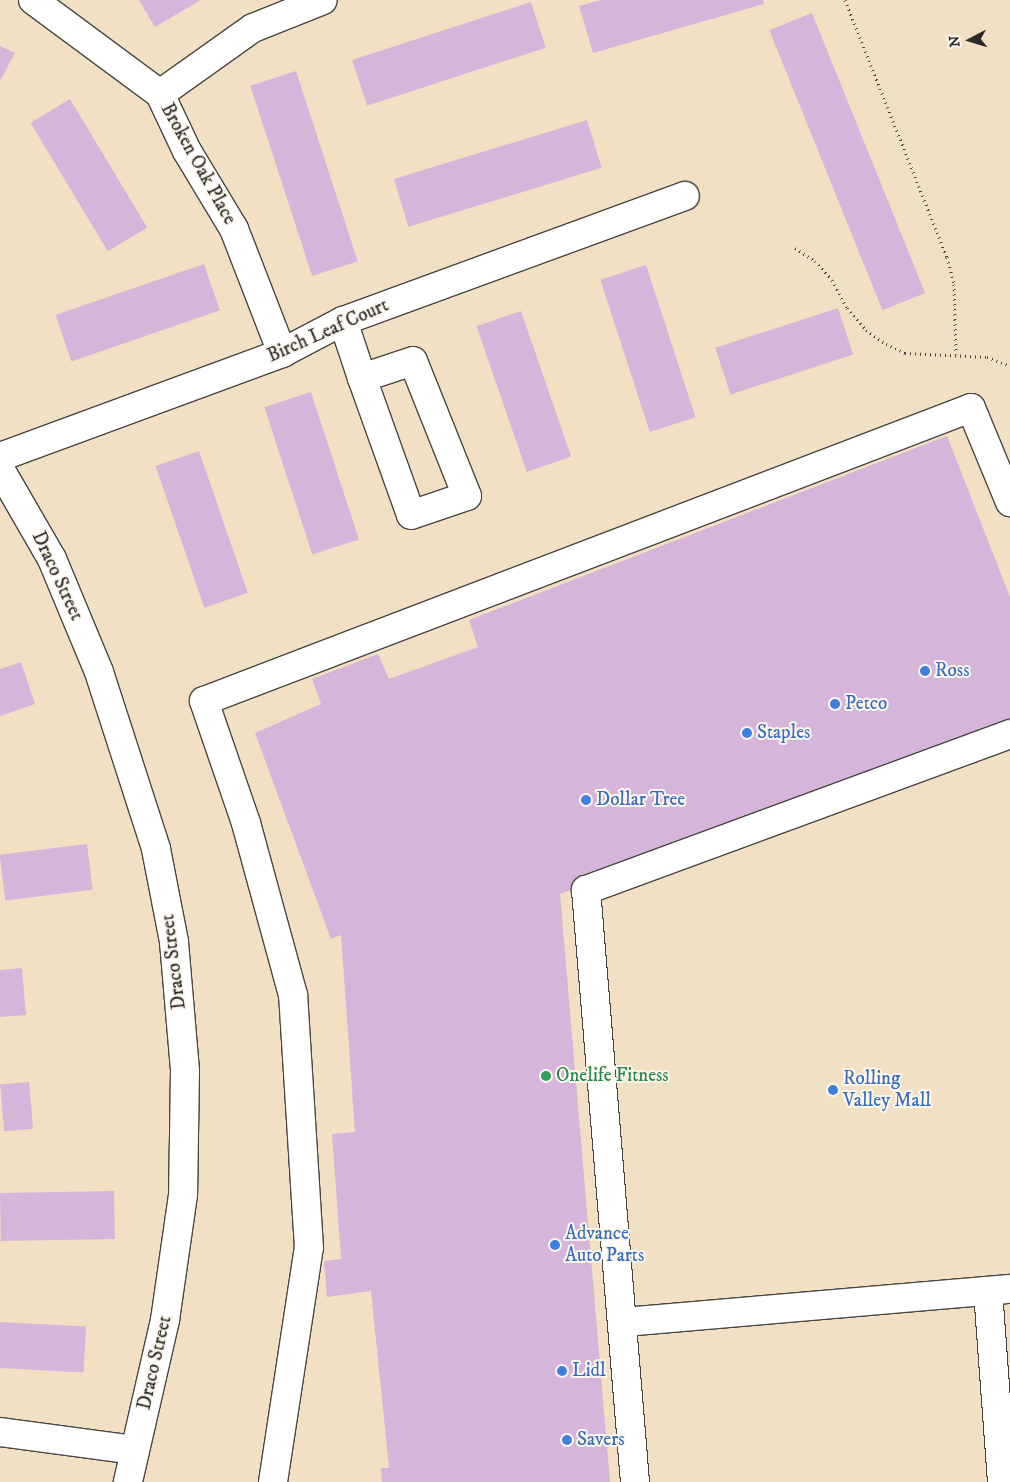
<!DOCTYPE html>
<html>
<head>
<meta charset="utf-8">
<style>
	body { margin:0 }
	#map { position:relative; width:1010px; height:1482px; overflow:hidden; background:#f1e0c3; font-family:"IM FELL DW Pica",serif }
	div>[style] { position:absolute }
	.building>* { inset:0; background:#d6b5da; transform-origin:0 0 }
	.path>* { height:3px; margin-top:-1.5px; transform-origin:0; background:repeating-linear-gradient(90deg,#494642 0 1px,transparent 0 5px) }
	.roads { filter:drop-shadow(1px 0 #494642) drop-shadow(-1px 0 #494642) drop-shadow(0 1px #494642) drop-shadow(0 -1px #494642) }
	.minor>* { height:28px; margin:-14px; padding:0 14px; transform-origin:14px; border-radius:14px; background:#fff }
	.dots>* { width:14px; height:14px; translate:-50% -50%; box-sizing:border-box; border:2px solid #fbf7ec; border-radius:50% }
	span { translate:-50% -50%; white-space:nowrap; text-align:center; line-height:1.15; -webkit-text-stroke:4px #fbf7ec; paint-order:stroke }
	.street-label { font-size:19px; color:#2b2b2b }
	.shop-label { font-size:19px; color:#366cbe }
	.left { translate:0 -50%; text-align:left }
	.leisure-label { font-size:19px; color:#27864d }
	.north { position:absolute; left:945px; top:15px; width:50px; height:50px; -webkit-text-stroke:4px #fbf7ec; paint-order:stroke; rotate:265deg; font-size:14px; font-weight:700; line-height:20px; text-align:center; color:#2b2b2b }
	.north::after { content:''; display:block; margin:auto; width:18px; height:22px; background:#2b2b2b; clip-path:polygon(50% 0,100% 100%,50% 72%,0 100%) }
</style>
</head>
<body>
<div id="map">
	<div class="building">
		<i style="clip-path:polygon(139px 0,201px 0,155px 27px)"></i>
		<i style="clip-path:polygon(601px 0,763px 0,764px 4px,593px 53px,579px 6px)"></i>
		<i style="left:531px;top:2px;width:48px;height:188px;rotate:72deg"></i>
		<i style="left:812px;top:13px;width:302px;height:46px;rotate:68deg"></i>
		<i style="clip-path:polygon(0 46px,15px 53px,0 81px)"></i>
		<i style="left:296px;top:71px;width:200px;height:48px;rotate:72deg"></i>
		<i style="left:70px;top:99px;width:150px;height:46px;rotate:59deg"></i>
		<i style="left:587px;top:120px;width:50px;height:202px;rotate:73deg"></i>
		<i style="left:204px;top:264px;width:49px;height:157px;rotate:71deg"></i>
		<i style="left:646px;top:265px;width:160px;height:48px;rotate:72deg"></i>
		<i style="left:838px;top:308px;width:49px;height:129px;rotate:72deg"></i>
		<i style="left:521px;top:311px;width:154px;height:47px;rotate:71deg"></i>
		<i style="left:311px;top:392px;width:155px;height:49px;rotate:72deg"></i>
		<i style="clip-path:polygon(947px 436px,1010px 597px,1010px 725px,560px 894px,610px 1482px,382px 1482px,381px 1468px,389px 1468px,371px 1291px,327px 1297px,324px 1261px,341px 1259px,332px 1134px,355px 1132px,341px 935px,331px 939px,255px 733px,321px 704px,312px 679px,378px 654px,389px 679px,478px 647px,469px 620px)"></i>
		<i style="left:199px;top:451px;width:150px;height:46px;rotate:71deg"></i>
		<i style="clip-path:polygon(21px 662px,35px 704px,0 716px,0 669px)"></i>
		<i style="left:87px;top:844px;width:46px;height:88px;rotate:83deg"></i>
		<i style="clip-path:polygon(22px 968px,26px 1015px,0 1017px,0 970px)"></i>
		<i style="left:29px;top:1082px;width:47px;height:29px;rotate:85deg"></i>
		<i style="left:114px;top:1191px;width:48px;height:114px;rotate:89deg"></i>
		<i style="left:0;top:1322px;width:86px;height:46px;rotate:3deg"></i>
	</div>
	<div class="path">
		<i style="left:845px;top:0;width:277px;rotate:68.4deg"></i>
		<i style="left:947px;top:257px;width:28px;rotate:75deg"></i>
		<i style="left:954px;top:284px;width:70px;rotate:88.4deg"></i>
		<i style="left:795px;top:248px;width:24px;rotate:33deg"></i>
		<i style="left:815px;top:261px;width:25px;rotate:48deg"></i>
		<i style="left:832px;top:280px;width:32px;rotate:62deg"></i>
		<i style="left:847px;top:308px;width:29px;rotate:49deg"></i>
		<i style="left:866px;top:330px;width:24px;rotate:35deg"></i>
		<i style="left:886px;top:344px;width:21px;rotate:25deg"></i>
		<i style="left:905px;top:353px;width:82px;rotate:2.8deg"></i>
		<i style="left:987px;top:357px;width:25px;rotate:21deg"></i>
	</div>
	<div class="roads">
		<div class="minor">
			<i style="left:33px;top:0;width:158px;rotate:36.5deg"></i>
			<i style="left:160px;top:94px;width:63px;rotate:64.7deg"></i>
			<i style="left:187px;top:151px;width:91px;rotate:58.9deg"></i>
			<i style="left:234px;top:229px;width:133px;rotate:68.8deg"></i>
			<i style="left:160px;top:94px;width:114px;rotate:-35.4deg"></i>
			<i style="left:253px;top:28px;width:75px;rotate:-21.8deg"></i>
			<i style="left:343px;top:321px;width:60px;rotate:71.6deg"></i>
			<i style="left:362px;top:378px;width:145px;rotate:70.3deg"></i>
			<i style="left:411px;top:515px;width:59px;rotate:-18.7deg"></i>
			<i style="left:467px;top:496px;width:145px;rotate:-111.8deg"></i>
			<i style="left:413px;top:361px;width:54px;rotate:161.6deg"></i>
			<i style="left:0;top:457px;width:301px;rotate:-20.2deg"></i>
			<i style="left:282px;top:353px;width:69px;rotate:-27.7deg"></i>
			<i style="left:343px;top:321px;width:364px;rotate:-20.1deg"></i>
			<i style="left:0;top:469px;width:104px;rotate:60deg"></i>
			<i style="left:52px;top:559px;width:122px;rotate:67.4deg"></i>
			<i style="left:99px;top:672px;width:186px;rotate:72.1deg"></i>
			<i style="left:156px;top:849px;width:95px;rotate:79deg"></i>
			<i style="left:174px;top:942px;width:129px;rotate:85.1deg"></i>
			<i style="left:185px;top:1071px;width:124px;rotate:90.9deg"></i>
			<i style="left:183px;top:1195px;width:126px;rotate:98.2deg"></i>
			<i style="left:165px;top:1320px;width:166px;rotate:102.9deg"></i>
			<i style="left:988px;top:1291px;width:192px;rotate:85.8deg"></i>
			<i style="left:624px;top:1322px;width:387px;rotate:-4.9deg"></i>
			<i style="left:0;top:1432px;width:136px;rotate:7.6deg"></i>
			<i style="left:273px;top:1482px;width:237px;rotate:-81.3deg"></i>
			<i style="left:309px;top:1248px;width:254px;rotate:-93.6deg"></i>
			<i style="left:293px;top:995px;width:178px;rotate:-105.3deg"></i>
			<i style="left:246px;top:823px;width:129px;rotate:-109deg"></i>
			<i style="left:204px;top:701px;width:821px;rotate:-20.91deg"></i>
			<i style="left:971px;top:408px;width:102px;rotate:67.5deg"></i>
			<i style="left:635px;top:1482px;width:594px;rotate:-94.73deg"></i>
			<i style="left:586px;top:890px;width:452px;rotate:-20.2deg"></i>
		</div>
	</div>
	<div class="dots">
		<i style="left:925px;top:671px;background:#3f7fe0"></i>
		<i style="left:835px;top:704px;background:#3f7fe0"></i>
		<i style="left:747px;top:733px;background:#3f7fe0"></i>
		<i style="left:586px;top:800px;background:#3f7fe0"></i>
		<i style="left:546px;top:1076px;background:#2e9e5b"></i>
		<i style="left:833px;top:1090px;background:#3f7fe0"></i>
		<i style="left:555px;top:1245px;background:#3f7fe0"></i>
		<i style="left:562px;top:1371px;background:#3f7fe0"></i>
		<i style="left:567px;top:1440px;background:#3f7fe0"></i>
	</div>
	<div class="street-label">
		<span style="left:198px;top:164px;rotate:61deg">Broken Oak Place</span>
		<span style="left:328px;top:331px;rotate:-24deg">Birch Leaf Court</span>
		<span style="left:57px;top:576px;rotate:65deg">Draco Street</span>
		<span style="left:174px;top:962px;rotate:-97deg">Draco Street</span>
		<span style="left:155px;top:1363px;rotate:-77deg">Draco Street</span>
	</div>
	<div class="shop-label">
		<span class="left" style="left:935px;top:671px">Ross</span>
		<span class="left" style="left:845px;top:704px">Petco</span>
		<span class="left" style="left:757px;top:733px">Staples</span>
		<span class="left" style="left:596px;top:800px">Dollar Tree</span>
		<span class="left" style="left:843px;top:1090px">Rolling<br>Valley Mall</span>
		<span class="left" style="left:565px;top:1245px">Advance<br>Auto Parts</span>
		<span class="left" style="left:572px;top:1371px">Lidl</span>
		<span class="left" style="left:577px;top:1440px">Savers</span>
	</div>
	<div class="leisure-label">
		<span class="left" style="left:556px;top:1076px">Onelife Fitness</span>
	</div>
	<div class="north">N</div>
</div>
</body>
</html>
